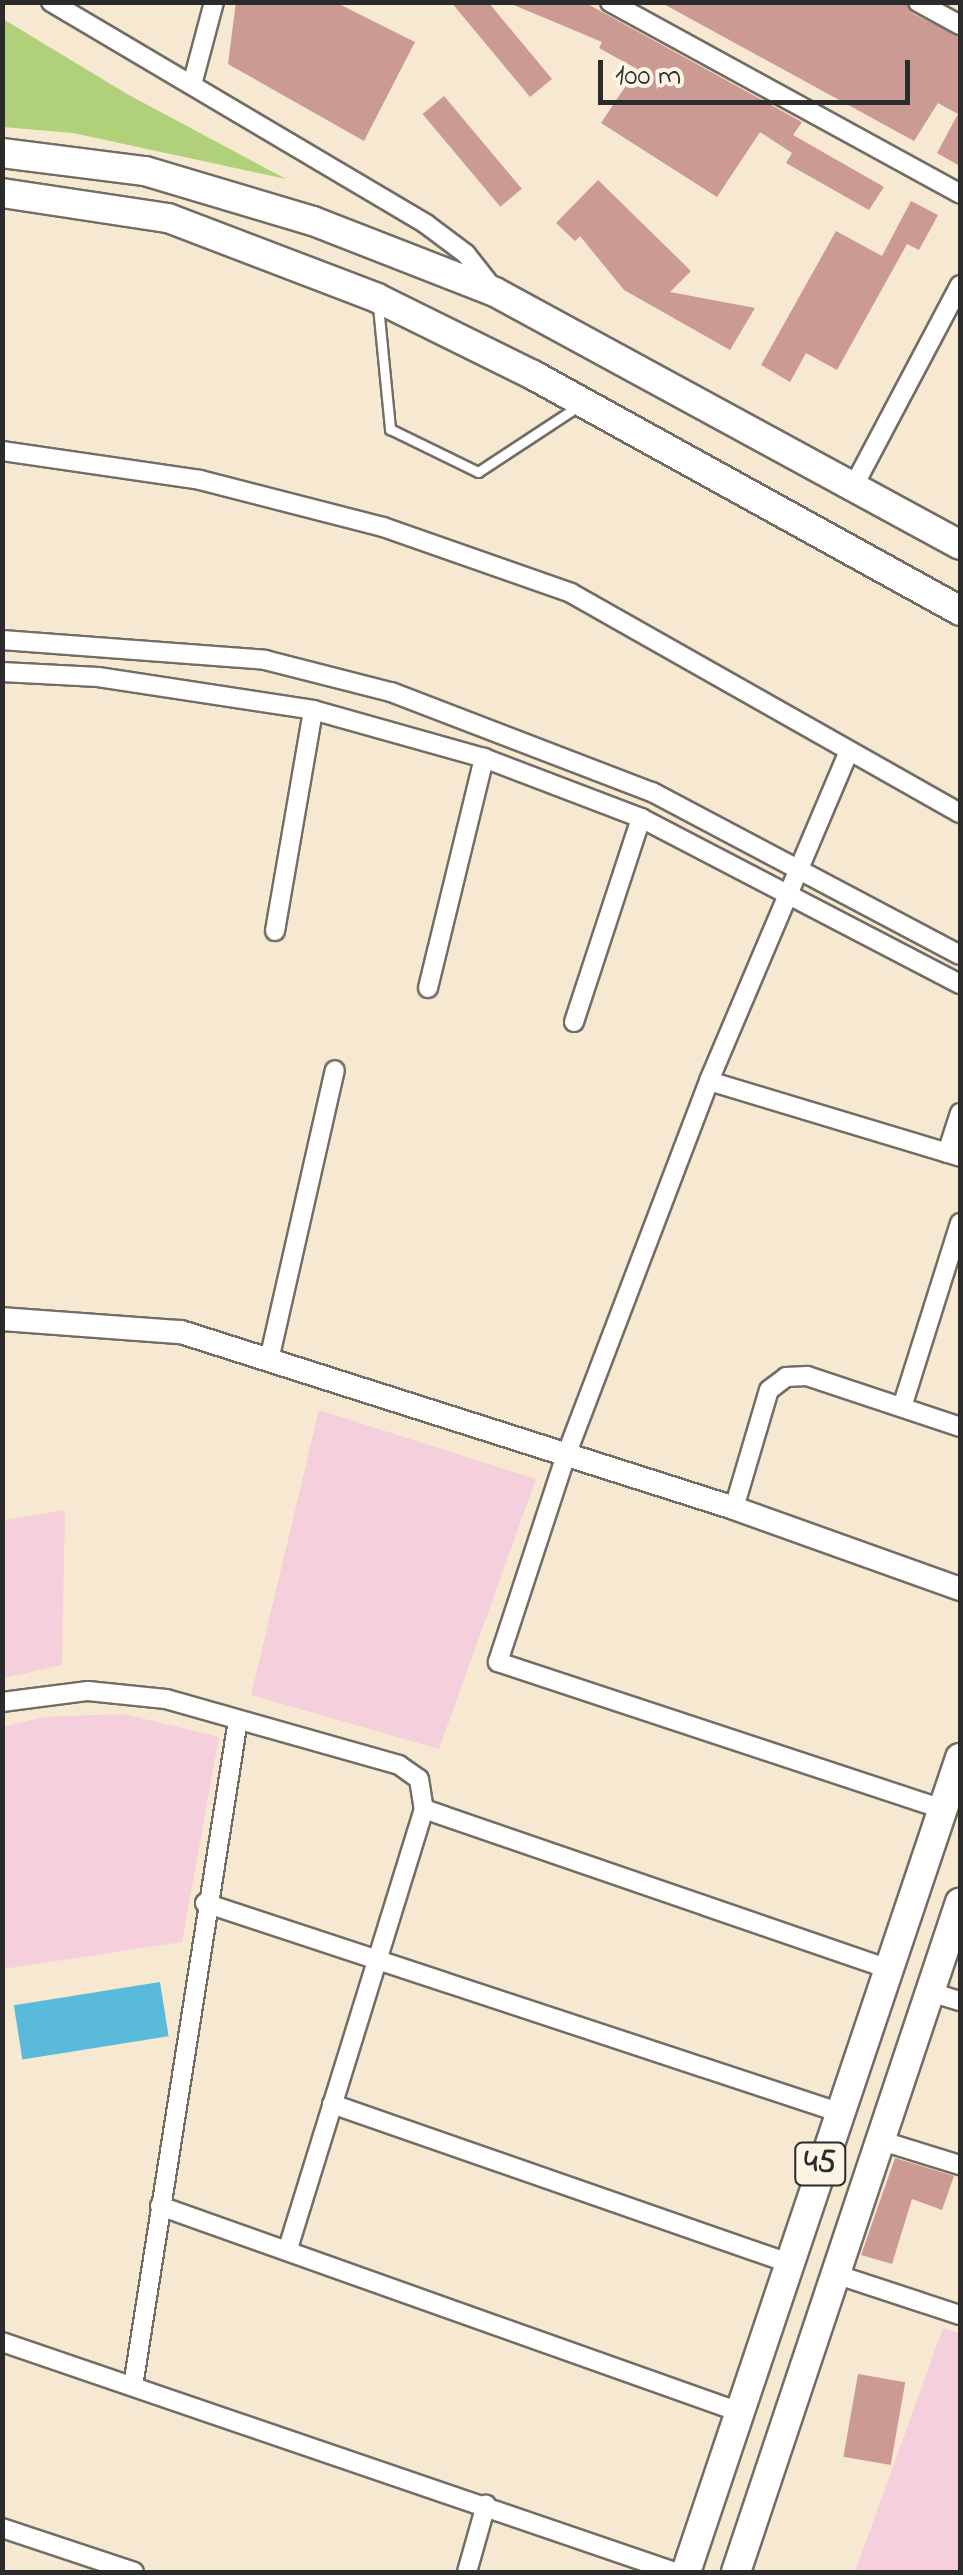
<!DOCTYPE html>
<html>
<head>
<meta charset="utf-8">
<style>
	body { margin:0 }
	#map { position:relative; width:963px; height:2575px; overflow:hidden; background:#f7e9d1; font-family:"Indie Flower",sans-serif }
	div>[style] { position:absolute }
	.built>* { inset:0; background:#f5cfdb }
	.green>* { inset:0; background:#b0d179 }
	.water>* { inset:0; background:#5abad9; transform-origin:0 0 }
	.building>* { inset:0; background:#cb9a93; transform-origin:0 0 }
	.roads { filter:drop-shadow(2px 0 #726e65) drop-shadow(-2px 0 #726e65) drop-shadow(0 2px #726e65) drop-shadow(0 -2px #726e65) }
	.service>* { height:9px; margin:-4.5px; padding:0 4.5px; transform-origin:4.5px; border-radius:4.5px; background:#fff }
	.minor>* { height:18px; margin:-9px; padding:0 9px; transform-origin:9px; border-radius:9px; background:#fff }
	.tertiary>* { height:22px; margin:-11px; padding:0 11px; transform-origin:11px; border-radius:11px; background:#fff }
	.primary>* { height:28px; margin:-14px; padding:0 14px; transform-origin:14px; border-radius:14px; background:#fff }
	span { translate:-50% -50%; white-space:nowrap; text-align:center; line-height:1.15; -webkit-text-stroke:8px #fcf5e5; paint-order:stroke }
	.shield-label span { padding:2px 8px; background:#fcf5e5; border:2px solid; border-radius:8px; -webkit-text-stroke-width:0 }
	.shield-label { font-size:32px; color:#2b2b2b; font-weight:700 }
	.frame { position:absolute; inset:0; border:5px solid #2b2b2b; pointer-events:none }
	.scale { position:absolute; left:598px; top:60px; width:312px; height:45px; box-sizing:border-box; border:5px solid #2b2b2b; border-top:0; padding-left:12px; font-size:30px; line-height:35px; white-space:nowrap; color:#2b2b2b; -webkit-text-stroke:8px #fcf5e5; paint-order:stroke }
</style>
</head>
<body>
<div id="map">
	<div class="built">
		<i style="clip-path:polygon(319px 1410px,536px 1479px,439px 1749px,251px 1695px)"></i>
		<i style="clip-path:polygon(65px 1510px,62px 1665px,3px 1678px,3px 1520px)"></i>
		<i style="clip-path:polygon(124px 1714px,219px 1737px,182px 1942px,3px 1969px,3px 1727px,44px 1717px)"></i>
		<i style="clip-path:polygon(943px 2328px,960px 2333px,960px 2572px,855px 2572px)"></i>
	</div>
	<div class="green">
		<i style="clip-path:polygon(3px 19px,127px 94px,286px 179px,73px 133px,3px 127px)"></i>
	</div>
	<div class="water">
		<i style="left:160px;top:1982px;width:55px;height:148px;rotate:81deg"></i>
	</div>
	<div class="building">
		<i style="clip-path:polygon(236px 2px,335px 2px,415px 42px,364px 141px,228px 64px)"></i>
		<i style="clip-path:polygon(451px 2px,488px 2px,552px 79px,530px 97px)"></i>
		<i style="clip-path:polygon(584px 2px,802px 122px,793px 135px,884px 187px,869px 210px,786px 163px,792px 153px,760px 132px,717px 197px,601px 123px,637px 69px,599px 48px,602px 42px,509px 3px)"></i>
		<i style="clip-path:polygon(660px 2px,906px 2px,912px 13px,960px 37px,960px 166px,937px 153px,958px 114px,938px 103px,914px 141px)"></i>
		<i style="left:444px;top:96px;width:121px;height:28px;rotate:50deg"></i>
		<i style="clip-path:polygon(598px 180px,691px 271px,670px 292px,755px 308px,730px 350px,624px 290px,580px 236px,575px 241px,556px 223px)"></i>
		<i style="clip-path:polygon(911px 201px,938px 215px,919px 250px,907px 244px,837px 370px,806px 353px,790px 382px,761px 365px,836px 231px,882px 256px)"></i>
		<i style="clip-path:polygon(895px 2158px,954px 2176px,942px 2210px,912px 2199px,892px 2264px,861px 2255px)"></i>
		<i style="left:858px;top:2374px;width:48px;height:84px;rotate:10deg"></i>
	</div>
	<div class="roads">
		<div class="service">
			<i style="left:378px;top:306px;width:124px;rotate:84.4deg"></i>
			<i style="left:390px;top:429px;width:98px;rotate:26deg"></i>
			<i style="left:478px;top:472px;width:122px;rotate:-33.3deg"></i>
		</div>
		<div class="minor">
			<i style="left:51px;top:2px;width:436px;rotate:30.6deg"></i>
			<i style="left:426px;top:224px;width:50px;rotate:36.9deg"></i>
			<i style="left:466px;top:254px;width:42px;rotate:51.8deg"></i>
			<i style="left:610px;top:2px;width:399px;rotate:28.7deg"></i>
			<i style="left:918px;top:2px;width:48px;rotate:28.7deg"></i>
			<i style="left:193px;top:81px;width:82px;rotate:-75.1deg"></i>
			<i style="left:2px;top:451px;width:200px;rotate:8.3deg"></i>
			<i style="left:200px;top:480px;width:189px;rotate:14.4deg"></i>
			<i style="left:383px;top:527px;width:199px;rotate:19.3deg"></i>
			<i style="left:571px;top:593px;width:447px;rotate:29.5deg"></i>
			<i style="left:851px;top:491px;width:233px;rotate:-62.1deg"></i>
			<i style="left:2px;top:640px;width:264px;rotate:4.3deg"></i>
			<i style="left:265px;top:660px;width:130px;rotate:14.3deg"></i>
			<i style="left:391px;top:692px;width:280px;rotate:21deg"></i>
			<i style="left:652px;top:792px;width:348px;rotate:27.9deg"></i>
			<i style="left:2px;top:672px;width:96px;rotate:3deg"></i>
			<i style="left:98px;top:677px;width:218px;rotate:8.7deg"></i>
			<i style="left:313px;top:710px;width:178px;rotate:15.7deg"></i>
			<i style="left:484px;top:758px;width:168px;rotate:20.9deg"></i>
			<i style="left:641px;top:818px;width:360px;rotate:27.5deg"></i>
			<i style="left:849px;top:751px;width:358px;rotate:113deg"></i>
			<i style="left:709px;top:1081px;width:400px;rotate:110.9deg"></i>
			<i style="left:566px;top:1455px;width:218px;rotate:108.2deg"></i>
			<i style="left:498px;top:1662px;width:469px;rotate:18.3deg"></i>
			<i style="left:275px;top:931px;width:224px;rotate:-80.2deg"></i>
			<i style="left:428px;top:988px;width:237px;rotate:-76.3deg"></i>
			<i style="left:574px;top:1022px;width:215px;rotate:-71.8deg"></i>
			<i style="left:709px;top:1081px;width:262px;rotate:16.8deg"></i>
			<i style="left:947px;top:1153px;width:42px;rotate:-72deg"></i>
			<i style="left:269px;top:1360px;width:297px;rotate:-77.2deg"></i>
			<i style="left:902px;top:1407px;width:193px;rotate:-72.5deg"></i>
			<i style="left:734px;top:1508px;width:123px;rotate:-73.5deg"></i>
			<i style="left:769px;top:1390px;width:21px;rotate:-37deg"></i>
			<i style="left:786px;top:1377px;width:21px;rotate:-3deg"></i>
			<i style="left:807px;top:1376px;width:161px;rotate:18.4deg"></i>
			<i style="left:2px;top:1702px;width:87px;rotate:-7.3deg"></i>
			<i style="left:88px;top:1691px;width:78px;rotate:5.9deg"></i>
			<i style="left:166px;top:1699px;width:242px;rotate:15.8deg"></i>
			<i style="left:399px;top:1765px;width:24px;rotate:35deg"></i>
			<i style="left:419px;top:1779px;width:30px;rotate:81deg"></i>
			<i style="left:424px;top:1809px;width:461px;rotate:107.2deg"></i>
			<i style="left:424px;top:1809px;width:490px;rotate:19deg"></i>
			<i style="left:205px;top:1903px;width:667px;rotate:18.27deg"></i>
			<i style="left:930px;top:1992px;width:31px;rotate:17deg"></i>
			<i style="left:332px;top:2104px;width:483px;rotate:19.2deg"></i>
			<i style="left:879px;top:2140px;width:85px;rotate:17.2deg"></i>
			<i style="left:160px;top:2206px;width:615px;rotate:19.58deg"></i>
			<i style="left:835px;top:2274px;width:132px;rotate:18.2deg"></i>
			<i style="left:2px;top:2342px;width:711px;rotate:18.87deg"></i>
			<i style="left:133px;top:2386px;width:674px;rotate:-81.04deg"></i>
			<i style="left:2px;top:2528px;width:139px;rotate:18.4deg"></i>
			<i style="left:467px;top:2572px;width:70px;rotate:-74.2deg"></i>
		</div>
		<div class="tertiary">
			<i style="left:2px;top:1319px;width:179px;rotate:4.2deg"></i>
			<i style="left:181px;top:1332px;width:580px;rotate:17.65deg"></i>
			<i style="left:734px;top:1508px;width:240px;rotate:19.7deg"></i>
		</div>
		<div class="primary">
			<i style="left:2px;top:153px;width:144px;rotate:7.2deg"></i>
			<i style="left:145px;top:171px;width:175px;rotate:16.6deg"></i>
			<i style="left:313px;top:221px;width:195px;rotate:21.3deg"></i>
			<i style="left:495px;top:292px;width:529px;rotate:28.55deg"></i>
			<i style="left:2px;top:193px;width:168px;rotate:8.6deg"></i>
			<i style="left:168px;top:218px;width:224px;rotate:20.9deg"></i>
			<i style="left:377px;top:298px;width:174px;rotate:26.3deg"></i>
			<i style="left:533px;top:375px;width:488px;rotate:28.9deg"></i>
			<i style="left:686px;top:2572px;width:859px;rotate:-71.4deg"></i>
			<i style="left:736px;top:2572px;width:706px;rotate:-71.51deg"></i>
		</div>
	</div>
	<div class="shield-label">
		<span style="left:820px;top:2164px">45</span>
	</div>
	<div class="frame"></div>
	<div class="scale">100 m</div>
</div>
</body>
</html>
